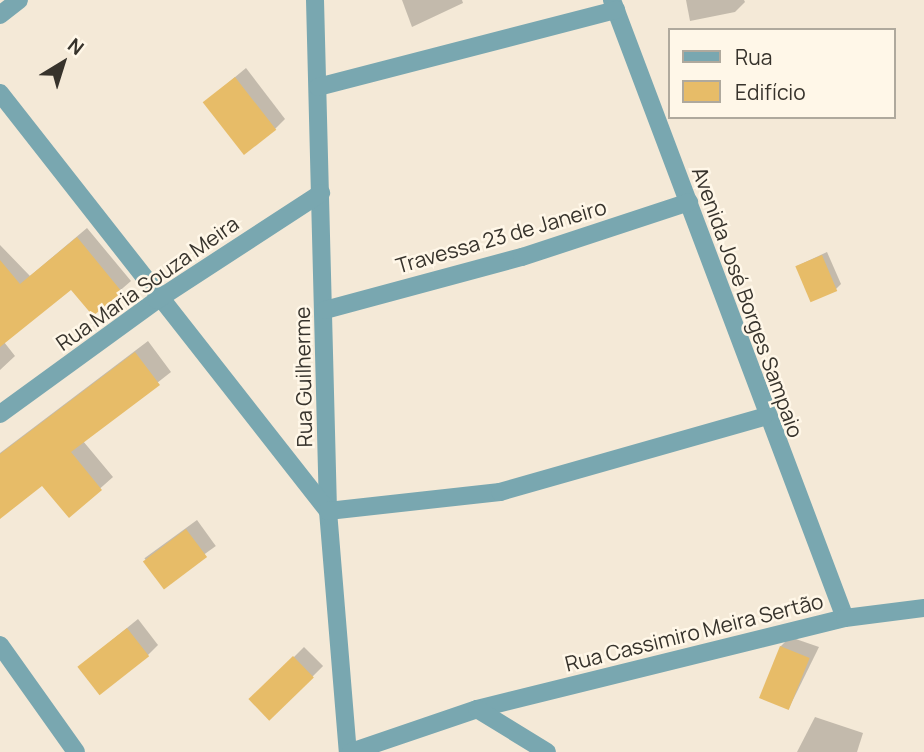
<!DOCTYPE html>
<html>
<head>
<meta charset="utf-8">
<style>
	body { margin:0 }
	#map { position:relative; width:924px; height:752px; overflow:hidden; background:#f4e9d7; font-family:Manrope,sans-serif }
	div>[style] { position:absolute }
	.shadow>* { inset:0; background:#0003; transform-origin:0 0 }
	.building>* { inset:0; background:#e7bc68; transform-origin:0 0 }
	.street>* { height:18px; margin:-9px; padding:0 9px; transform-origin:9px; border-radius:9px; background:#79a7b0 }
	span { translate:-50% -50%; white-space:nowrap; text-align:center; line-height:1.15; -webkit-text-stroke:5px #fff7e8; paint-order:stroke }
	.street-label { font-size:21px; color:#37332c }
	.legend { position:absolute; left:668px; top:28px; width:228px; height:91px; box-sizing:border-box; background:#fff7e8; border:2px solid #afa99d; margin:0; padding:9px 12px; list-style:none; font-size:21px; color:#37332c }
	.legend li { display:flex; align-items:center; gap:14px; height:35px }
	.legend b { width:35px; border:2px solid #afa99d }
	.north { position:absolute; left:28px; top:28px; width:70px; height:70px; -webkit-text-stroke:5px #fff7e8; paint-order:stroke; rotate:38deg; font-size:19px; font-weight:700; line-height:28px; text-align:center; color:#37332c }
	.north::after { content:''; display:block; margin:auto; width:24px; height:32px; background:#37332c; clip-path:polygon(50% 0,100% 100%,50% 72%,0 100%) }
</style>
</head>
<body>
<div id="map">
	<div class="shadow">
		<i style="clip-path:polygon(402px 0,462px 0,463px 3px,412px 27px)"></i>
		<i style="clip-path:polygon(686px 0,744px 0,745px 2px,735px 12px,690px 21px)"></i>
		<i style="clip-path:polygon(246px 68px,285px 119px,275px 129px,205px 102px)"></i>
		<i style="clip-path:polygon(87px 228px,131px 281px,93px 314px,71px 288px,4px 342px,15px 356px,0 370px,0 245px,30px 276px)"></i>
		<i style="clip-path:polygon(827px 252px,841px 284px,836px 289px,797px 266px)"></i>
		<i style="clip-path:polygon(148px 341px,171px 372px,83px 441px,113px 477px,69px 516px,42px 484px,0 516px,0 453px)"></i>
		<i style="left:197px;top:520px;width:32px;height:65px;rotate:54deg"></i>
		<i style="clip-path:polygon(138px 619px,158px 645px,148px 655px,90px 658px)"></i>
		<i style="clip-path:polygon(790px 637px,819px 647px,789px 708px,780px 647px)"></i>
		<i style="left:304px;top:647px;width:27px;height:75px;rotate:45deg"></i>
		<i style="clip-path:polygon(815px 717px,863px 733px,857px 752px,797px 752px)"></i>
	</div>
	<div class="building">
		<i style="left:235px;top:77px;width:67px;height:41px;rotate:52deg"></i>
		<i style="clip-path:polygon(77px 237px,122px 292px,93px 316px,71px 290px,0 347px,0 260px,20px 284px)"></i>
		<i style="left:822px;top:255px;width:39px;height:29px;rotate:67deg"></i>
		<i style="clip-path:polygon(135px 352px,160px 385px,71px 452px,102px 490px,69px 518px,42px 486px,0 519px,0 454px)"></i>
		<i style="left:186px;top:529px;width:35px;height:54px;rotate:53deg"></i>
		<i style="left:127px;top:628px;width:36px;height:63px;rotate:52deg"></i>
		<i style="left:780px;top:646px;width:32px;height:56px;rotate:22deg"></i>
		<i style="left:293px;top:656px;width:30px;height:62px;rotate:46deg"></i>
	</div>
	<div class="street">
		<i style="left:315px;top:0;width:511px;rotate:88.54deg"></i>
		<i style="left:328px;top:511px;width:242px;rotate:85.3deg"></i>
		<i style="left:612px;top:0;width:660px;rotate:69.34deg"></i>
		<i style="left:0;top:15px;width:24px;rotate:-38deg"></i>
		<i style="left:318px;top:87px;width:308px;rotate:-14.5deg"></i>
		<i style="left:0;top:93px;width:531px;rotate:51.88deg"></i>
		<i style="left:328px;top:511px;width:173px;rotate:-6.3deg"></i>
		<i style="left:500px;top:492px;width:274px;rotate:-15.9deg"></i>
		<i style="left:325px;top:310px;width:204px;rotate:-15.1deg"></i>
		<i style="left:522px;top:257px;width:176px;rotate:-18.2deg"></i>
		<i style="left:0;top:414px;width:194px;rotate:-36deg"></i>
		<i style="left:157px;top:300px;width:196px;rotate:-33.1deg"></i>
		<i style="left:0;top:645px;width:131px;rotate:54.6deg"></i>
		<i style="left:477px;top:709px;width:379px;rotate:-13.9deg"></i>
		<i style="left:845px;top:618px;width:80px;rotate:-7.2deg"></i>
		<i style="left:351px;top:752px;width:133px;rotate:-18.8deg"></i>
		<i style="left:477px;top:709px;width:82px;rotate:31.6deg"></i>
	</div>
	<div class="street-label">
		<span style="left:501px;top:236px;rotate:-16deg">Travessa 23 de Janeiro</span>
		<span style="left:147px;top:283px;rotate:-35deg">Rua Maria Souza Meira</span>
		<span style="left:748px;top:302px;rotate:70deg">Avenida José Borges Sampaio</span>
		<span style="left:303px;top:377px;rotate:-91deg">Rua Guilherme</span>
		<span style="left:694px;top:632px;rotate:-14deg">Rua Cassimiro Meira Sertão</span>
	</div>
	<ul class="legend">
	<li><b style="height:9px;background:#79a7b0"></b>Rua</li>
	<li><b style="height:19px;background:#e7bc68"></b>Edifício</li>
	</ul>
	<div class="north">N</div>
</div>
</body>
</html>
